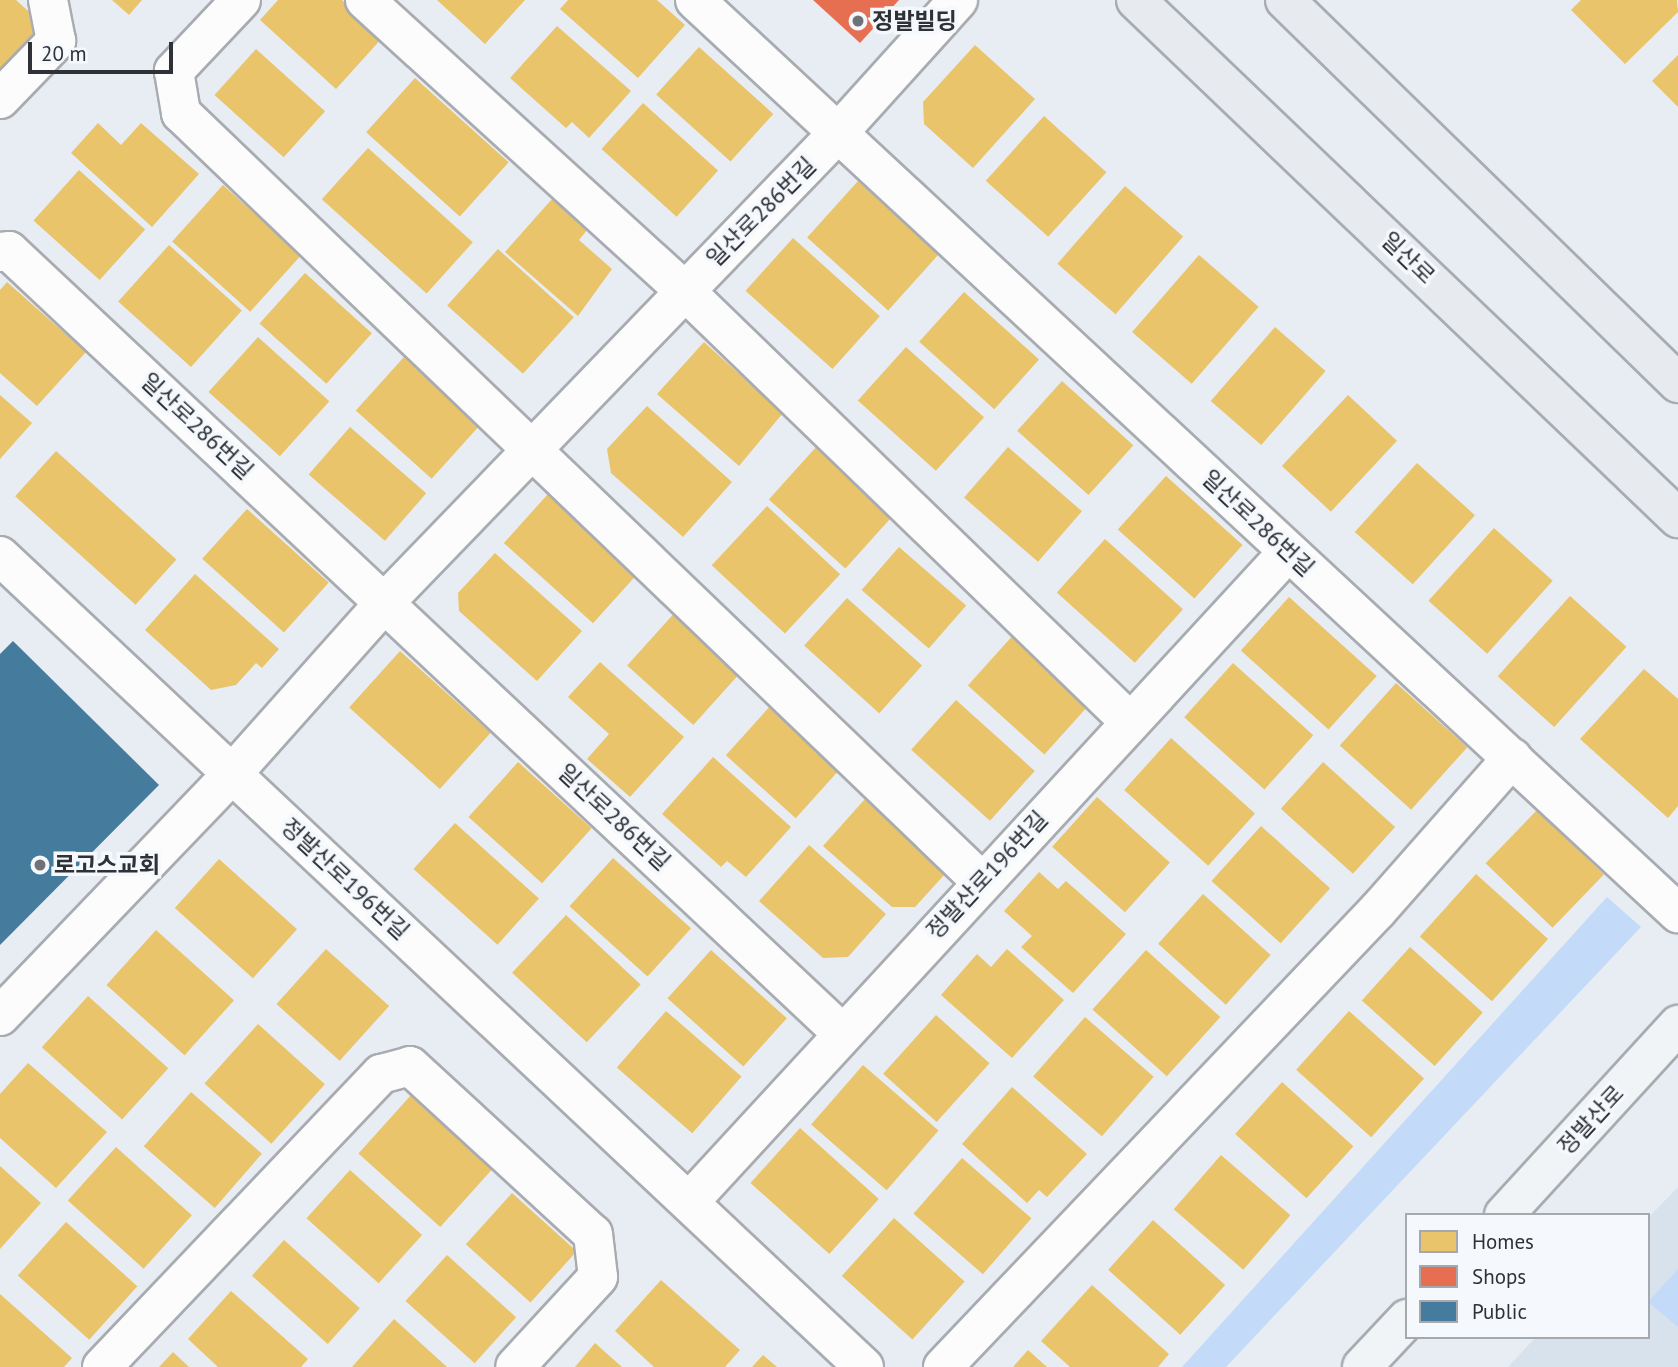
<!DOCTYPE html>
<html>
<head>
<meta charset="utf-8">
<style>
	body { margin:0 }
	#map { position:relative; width:1678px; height:1367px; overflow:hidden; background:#e8edf3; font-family:"PT Sans","Noto Sans KR",sans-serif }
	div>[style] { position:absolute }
	.built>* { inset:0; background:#d7e2ed }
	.green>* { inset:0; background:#c3dbf8 }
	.homes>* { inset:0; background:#e9c46a; transform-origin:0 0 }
	.shops>* { inset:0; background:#e76f51 }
	.public>* { inset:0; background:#457b9d }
	.roads { filter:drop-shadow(2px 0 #a8acb1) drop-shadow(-2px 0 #a8acb1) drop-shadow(0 2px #a8acb1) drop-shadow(0 -2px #a8acb1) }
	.minor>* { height:38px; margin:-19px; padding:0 19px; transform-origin:19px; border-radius:19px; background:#fcfcfd }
	.secondary>* { height:38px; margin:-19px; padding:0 19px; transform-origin:19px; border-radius:19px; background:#f1f4f6 }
	.primary>* { height:38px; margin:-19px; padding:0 19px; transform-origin:19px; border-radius:19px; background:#e7ebf0 }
	.dots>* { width:19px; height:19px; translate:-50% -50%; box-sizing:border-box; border:4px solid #f5f9fe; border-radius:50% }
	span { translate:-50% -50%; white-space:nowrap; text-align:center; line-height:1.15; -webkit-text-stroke:7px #f5f9fe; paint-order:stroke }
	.poi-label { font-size:23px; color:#2e3236; font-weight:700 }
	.left { translate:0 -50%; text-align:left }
	.street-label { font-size:23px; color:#2e3236 }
	.legend { position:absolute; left:1405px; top:1213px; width:245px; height:126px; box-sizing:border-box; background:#f5f9fe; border:2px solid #a5a9ae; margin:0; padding:9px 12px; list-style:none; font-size:21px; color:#2e3236 }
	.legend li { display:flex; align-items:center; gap:14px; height:35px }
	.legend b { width:35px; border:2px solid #a5a9ae }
	.scale { position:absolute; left:28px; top:42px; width:145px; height:32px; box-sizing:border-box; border:4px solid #2e3236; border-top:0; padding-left:9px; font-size:21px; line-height:24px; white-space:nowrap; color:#2e3236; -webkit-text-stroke:5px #f5f9fe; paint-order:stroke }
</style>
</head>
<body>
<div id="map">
	<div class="built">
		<i style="clip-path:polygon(1678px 1187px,1678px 1367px,1508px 1367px,1536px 1337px,1648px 1337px,1648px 1218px)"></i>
	</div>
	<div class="green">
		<i style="clip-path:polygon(1607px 897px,1641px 927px,1226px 1367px,1182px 1367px)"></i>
		<i style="clip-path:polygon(1678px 1269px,1678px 1327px,1648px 1302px)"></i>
	</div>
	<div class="homes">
		<i style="clip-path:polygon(0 0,16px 0,46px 27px,0 76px)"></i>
		<i style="clip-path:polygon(112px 0,142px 0,129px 15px)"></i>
		<i style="clip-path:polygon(278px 0,342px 0,383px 37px,336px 89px,260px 20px)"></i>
		<i style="clip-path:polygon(437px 0,525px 0,485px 44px)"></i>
		<i style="clip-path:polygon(568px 0,657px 0,685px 25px,638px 78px,560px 9px)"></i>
		<i style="clip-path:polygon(1581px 0,1677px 0,1678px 12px,1625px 64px,1571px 10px)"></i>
		<i style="clip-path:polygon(557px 26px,631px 91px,589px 138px,572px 122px,566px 128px,510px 78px)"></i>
		<i style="clip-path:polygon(975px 45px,1035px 99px,973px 168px,924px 124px,923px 102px)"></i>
		<i style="left:699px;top:47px;width:100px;height:64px;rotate:42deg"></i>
		<i style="left:256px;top:49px;width:93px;height:62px;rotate:42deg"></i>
		<i style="clip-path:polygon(1678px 55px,1678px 107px,1652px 81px)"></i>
		<i style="left:415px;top:78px;width:126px;height:73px;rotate:42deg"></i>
		<i style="left:643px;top:103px;width:101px;height:62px;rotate:42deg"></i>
		<i style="left:1044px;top:116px;width:84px;height:87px;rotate:42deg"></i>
		<i style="clip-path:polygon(98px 123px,121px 145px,141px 123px,199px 174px,152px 227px,71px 153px)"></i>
		<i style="left:368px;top:148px;width:141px;height:69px;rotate:42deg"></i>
		<i style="left:79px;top:170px;width:89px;height:68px;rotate:42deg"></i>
		<i style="left:858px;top:181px;width:109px;height:76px;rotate:42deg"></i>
		<i style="left:223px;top:185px;width:105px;height:76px;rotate:42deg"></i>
		<i style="left:1125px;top:186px;width:77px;height:103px;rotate:41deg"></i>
		<i style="clip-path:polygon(552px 199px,587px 230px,579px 240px,612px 269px,578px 316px,505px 252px)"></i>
		<i style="left:793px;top:238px;width:117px;height:71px;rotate:42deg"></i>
		<i style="left:169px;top:245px;width:98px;height:76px;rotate:42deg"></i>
		<i style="left:498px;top:249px;width:102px;height:76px;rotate:42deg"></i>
		<i style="left:1199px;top:255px;width:79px;height:102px;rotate:41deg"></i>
		<i style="left:305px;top:273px;width:90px;height:68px;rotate:42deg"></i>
		<i style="clip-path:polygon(7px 282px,86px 352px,37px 406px,0 373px,0 290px)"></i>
		<i style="left:964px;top:292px;width:101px;height:67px;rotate:42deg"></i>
		<i style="left:1275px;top:327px;width:67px;height:98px;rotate:41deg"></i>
		<i style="left:258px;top:337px;width:96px;height:74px;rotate:42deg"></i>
		<i style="clip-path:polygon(704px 342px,769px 401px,776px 397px,788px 407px,739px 466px,657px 394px)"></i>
		<i style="left:906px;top:347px;width:105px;height:72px;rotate:42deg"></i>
		<i style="left:404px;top:357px;width:102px;height:72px;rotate:42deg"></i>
		<i style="left:1062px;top:381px;width:96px;height:67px;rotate:42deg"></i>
		<i style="clip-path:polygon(0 395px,32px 423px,0 459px)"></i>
		<i style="left:1348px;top:395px;width:67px;height:97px;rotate:43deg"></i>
		<i style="clip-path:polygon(647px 406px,732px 482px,683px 537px,611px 473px,607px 449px)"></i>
		<i style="left:350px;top:427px;width:101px;height:63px;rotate:41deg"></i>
		<i style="left:817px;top:446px;width:103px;height:72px;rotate:42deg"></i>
		<i style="left:1008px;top:447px;width:98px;height:67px;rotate:41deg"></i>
		<i style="left:56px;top:451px;width:162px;height:61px;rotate:42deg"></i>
		<i style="left:1417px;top:463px;width:78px;height:93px;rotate:42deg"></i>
		<i style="left:1166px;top:476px;width:103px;height:72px;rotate:42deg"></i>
		<i style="left:548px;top:494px;width:120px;height:66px;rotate:42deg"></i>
		<i style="left:767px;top:506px;width:100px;height:81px;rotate:43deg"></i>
		<i style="left:247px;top:509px;width:110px;height:67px;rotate:42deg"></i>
		<i style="left:1494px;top:528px;width:79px;height:98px;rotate:42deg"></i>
		<i style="left:1105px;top:539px;width:105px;height:72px;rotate:42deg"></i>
		<i style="left:899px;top:547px;width:89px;height:57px;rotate:41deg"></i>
		<i style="clip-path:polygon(495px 553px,582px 631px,537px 681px,459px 611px,458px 593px)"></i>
		<i style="clip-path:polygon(195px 574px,279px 649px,262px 668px,256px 663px,236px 685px,211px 690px,145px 630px)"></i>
		<i style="left:1570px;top:596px;width:76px;height:108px;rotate:42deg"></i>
		<i style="left:1289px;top:597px;width:118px;height:72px;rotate:42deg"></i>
		<i style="left:847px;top:598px;width:101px;height:64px;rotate:42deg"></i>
		<i style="left:678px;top:609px;width:89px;height:76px;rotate:42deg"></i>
		<i style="left:1016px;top:632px;width:103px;height:72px;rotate:42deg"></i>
		<i style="left:400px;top:651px;width:122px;height:76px;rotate:42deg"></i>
		<i style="clip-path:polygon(600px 662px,684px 737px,630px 797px,587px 759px,609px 734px,568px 697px)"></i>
		<i style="left:1233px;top:663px;width:108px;height:73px;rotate:42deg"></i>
		<i style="clip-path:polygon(1644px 669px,1678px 699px,1678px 806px,1668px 818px,1580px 739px)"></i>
		<i style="left:1396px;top:683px;width:96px;height:84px;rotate:42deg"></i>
		<i style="left:956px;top:700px;width:106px;height:67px;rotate:42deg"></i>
		<i style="left:772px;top:704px;width:94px;height:69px;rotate:42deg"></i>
		<i style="left:1171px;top:738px;width:113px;height:70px;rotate:42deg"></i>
		<i style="clip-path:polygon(713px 757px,791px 827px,746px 877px,727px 861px,721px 867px,662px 814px)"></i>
		<i style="left:518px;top:762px;width:99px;height:74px;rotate:42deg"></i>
		<i style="left:1323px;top:762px;width:97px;height:63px;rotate:42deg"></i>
		<i style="clip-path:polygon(873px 790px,944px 854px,945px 874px,915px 907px,892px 907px,823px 846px)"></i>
		<i style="left:1097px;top:797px;width:98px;height:67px;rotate:42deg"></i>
		<i style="left:1537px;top:810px;width:93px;height:74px;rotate:44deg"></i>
		<i style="left:455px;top:823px;width:113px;height:62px;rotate:42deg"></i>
		<i style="left:1261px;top:826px;width:93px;height:74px;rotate:42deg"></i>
		<i style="clip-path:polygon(809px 845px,886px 914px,848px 957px,823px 958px,759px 901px)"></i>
		<i style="left:613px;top:858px;width:105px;height:65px;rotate:42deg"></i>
		<i style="left:219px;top:859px;width:105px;height:66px;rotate:42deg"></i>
		<i style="clip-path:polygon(1039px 872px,1058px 889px,1066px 881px,1126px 934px,1073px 993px,1021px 947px,1032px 936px,1004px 911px)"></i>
		<i style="left:1476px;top:874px;width:97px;height:84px;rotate:42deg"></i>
		<i style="left:1203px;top:894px;width:91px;height:67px;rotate:42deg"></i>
		<i style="left:566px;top:915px;width:102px;height:79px;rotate:43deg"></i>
		<i style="left:156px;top:930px;width:105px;height:74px;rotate:42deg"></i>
		<i style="left:1410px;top:947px;width:98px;height:72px;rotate:42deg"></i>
		<i style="left:326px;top:949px;width:85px;height:74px;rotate:42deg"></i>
		<i style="clip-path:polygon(1007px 949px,1064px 1000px,1012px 1058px,941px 995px,977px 954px,991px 967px)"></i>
		<i style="left:711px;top:950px;width:102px;height:65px;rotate:42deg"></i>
		<i style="left:1146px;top:950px;width:100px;height:80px;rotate:42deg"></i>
		<i style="left:88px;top:996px;width:108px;height:69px;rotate:42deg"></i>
		<i style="left:666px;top:1011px;width:100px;height:75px;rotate:41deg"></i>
		<i style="left:1349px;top:1011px;width:101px;height:79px;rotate:42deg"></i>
		<i style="left:936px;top:1015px;width:72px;height:79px;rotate:42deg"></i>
		<i style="left:1085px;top:1017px;width:91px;height:79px;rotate:41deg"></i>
		<i style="left:258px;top:1024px;width:90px;height:80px;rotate:42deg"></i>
		<i style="clip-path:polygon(28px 1063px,107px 1132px,56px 1188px,0 1138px,0 1094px)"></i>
		<i style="left:863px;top:1065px;width:100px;height:79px;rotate:41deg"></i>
		<i style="left:1282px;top:1082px;width:96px;height:70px;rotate:42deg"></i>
		<i style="clip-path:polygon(1012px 1087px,1087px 1154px,1047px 1197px,1039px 1190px,1027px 1203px,962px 1144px)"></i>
		<i style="left:191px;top:1092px;width:94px;height:72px;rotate:41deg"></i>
		<i style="left:412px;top:1094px;width:110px;height:80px;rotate:42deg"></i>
		<i style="left:800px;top:1128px;width:106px;height:74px;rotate:42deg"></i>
		<i style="left:116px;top:1147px;width:102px;height:72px;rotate:42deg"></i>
		<i style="left:1221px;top:1155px;width:92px;height:72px;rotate:41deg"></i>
		<i style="left:962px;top:1158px;width:92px;height:74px;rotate:41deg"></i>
		<i style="clip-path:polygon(0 1166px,41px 1203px,0 1249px)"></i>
		<i style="left:350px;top:1170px;width:97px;height:65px;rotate:42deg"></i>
		<i style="left:512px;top:1193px;width:87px;height:69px;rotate:42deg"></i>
		<i style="left:894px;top:1218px;width:95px;height:78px;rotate:42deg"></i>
		<i style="left:1153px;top:1220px;width:97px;height:67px;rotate:42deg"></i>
		<i style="left:66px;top:1222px;width:96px;height:72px;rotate:42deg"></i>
		<i style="left:284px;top:1240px;width:102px;height:48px;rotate:42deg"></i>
		<i style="left:447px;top:1255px;width:93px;height:62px;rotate:42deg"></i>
		<i style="clip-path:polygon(661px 1280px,740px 1350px,725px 1367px,654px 1367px,615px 1331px)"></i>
		<i style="clip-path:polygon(1092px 1285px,1169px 1354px,1158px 1367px,1070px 1367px,1041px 1341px)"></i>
		<i style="clip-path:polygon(231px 1291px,308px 1359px,301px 1367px,218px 1367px,188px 1339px)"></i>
		<i style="clip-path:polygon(0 1294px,72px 1358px,64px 1367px,0 1367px)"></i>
		<i style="clip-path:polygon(394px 1319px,447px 1367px,352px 1367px)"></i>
		<i style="clip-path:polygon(595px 1343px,622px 1367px,575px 1367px)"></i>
		<i style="clip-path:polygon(1028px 1350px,1047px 1367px,1013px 1367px)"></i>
		<i style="clip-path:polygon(173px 1352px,189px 1367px,159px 1367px)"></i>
		<i style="clip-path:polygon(763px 1355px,777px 1367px,752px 1367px)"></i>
	</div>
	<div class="shops">
		<i style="clip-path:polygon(813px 0,899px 0,860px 43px)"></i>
	</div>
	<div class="public">
		<i style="clip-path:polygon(13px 641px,159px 785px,0 945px,0 654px)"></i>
	</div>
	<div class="roads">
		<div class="minor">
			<i style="left:241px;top:0;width:98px;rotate:133.3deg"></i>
			<i style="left:174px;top:71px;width:43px;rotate:80.5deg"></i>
			<i style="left:181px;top:113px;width:1109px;rotate:43.83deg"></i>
			<i style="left:365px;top:0;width:431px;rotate:42.3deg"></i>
			<i style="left:684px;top:290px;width:620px;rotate:44.08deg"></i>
			<i style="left:695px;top:0;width:1342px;rotate:42.89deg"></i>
			<i style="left:0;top:99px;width:81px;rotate:-46deg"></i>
			<i style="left:56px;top:41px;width:42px;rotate:-101deg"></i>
			<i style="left:0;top:252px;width:9px;rotate:-6deg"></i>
			<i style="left:9px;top:251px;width:1143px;rotate:43.19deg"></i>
			<i style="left:0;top:556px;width:1185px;rotate:43.19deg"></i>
			<i style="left:0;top:1016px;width:335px;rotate:-46.2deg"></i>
			<i style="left:232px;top:774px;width:232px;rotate:-48.3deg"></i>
			<i style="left:386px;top:601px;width:651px;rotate:-46deg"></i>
			<i style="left:838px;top:133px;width:179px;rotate:-47.9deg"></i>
			<i style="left:689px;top:1202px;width:884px;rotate:-47.34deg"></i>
			<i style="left:102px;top:1367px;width:405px;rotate:-46.4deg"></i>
			<i style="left:381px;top:1074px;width:30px;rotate:-15deg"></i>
			<i style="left:410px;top:1066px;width:248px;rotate:42.6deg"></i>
			<i style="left:593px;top:1234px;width:43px;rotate:83.4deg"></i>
			<i style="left:598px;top:1277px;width:122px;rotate:132.7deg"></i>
			<i style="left:943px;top:1367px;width:631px;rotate:-46.41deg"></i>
			<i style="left:1378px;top:910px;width:203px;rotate:-48.6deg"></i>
		</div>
		<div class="secondary">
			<i style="left:1504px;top:1215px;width:258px;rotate:-47.5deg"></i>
			<i style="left:1362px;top:1367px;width:66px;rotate:-46.8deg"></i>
		</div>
		<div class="primary">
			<i style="left:1136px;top:0;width:750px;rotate:43.7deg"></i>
			<i style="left:1285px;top:0;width:549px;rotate:44.26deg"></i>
		</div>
	</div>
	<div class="dots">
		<i style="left:858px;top:21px;background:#6f7378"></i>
		<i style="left:40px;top:865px;background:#6f7378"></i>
	</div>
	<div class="poi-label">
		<span class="left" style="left:872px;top:21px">정발빌딩</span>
		<span class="left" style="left:54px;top:865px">로고스교회</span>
	</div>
	<div class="street-label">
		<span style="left:761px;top:212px;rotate:-45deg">일산로286번길</span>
		<span style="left:1408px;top:258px;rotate:44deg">일산로</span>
		<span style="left:197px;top:426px;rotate:43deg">일산로286번길</span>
		<span style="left:1258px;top:523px;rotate:43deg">일산로286번길</span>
		<span style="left:614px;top:817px;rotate:43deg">일산로286번길</span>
		<span style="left:987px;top:875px;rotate:-47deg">정발산로196번길</span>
		<span style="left:345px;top:879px;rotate:43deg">정발산로196번길</span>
		<span style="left:1591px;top:1120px;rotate:-47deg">정발산로</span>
	</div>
	<ul class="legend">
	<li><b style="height:19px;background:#e9c46a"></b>Homes</li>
	<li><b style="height:19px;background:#e76f51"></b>Shops</li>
	<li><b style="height:19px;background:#457b9d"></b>Public</li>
	</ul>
	<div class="scale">20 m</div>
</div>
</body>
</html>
